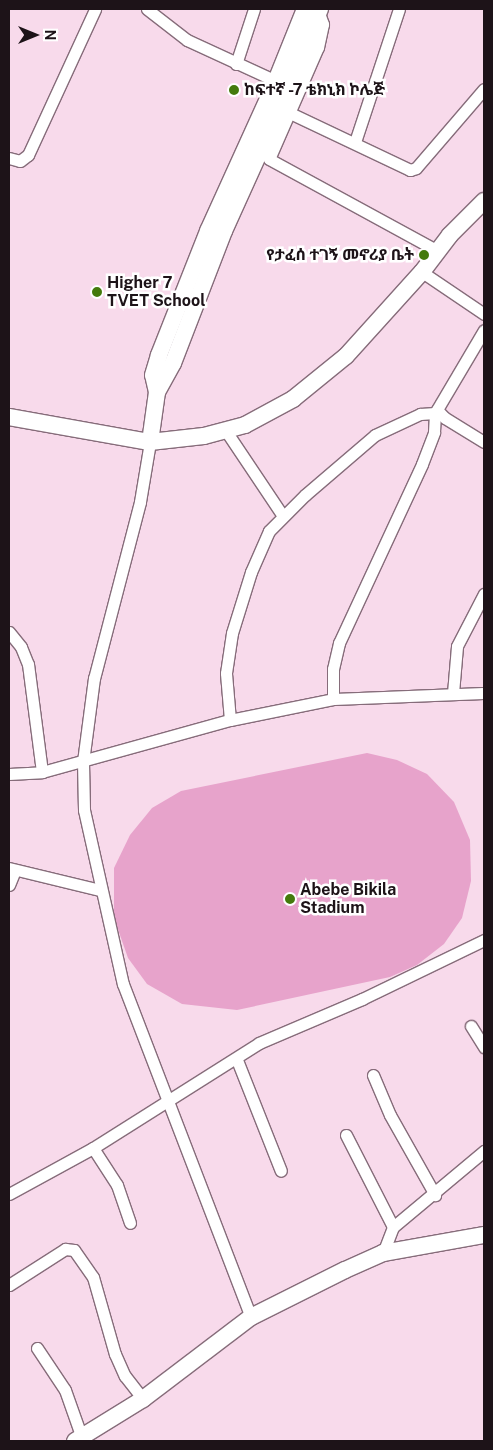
<!DOCTYPE html>
<html>
<head>
<meta charset="utf-8">
<style>
	body { margin:0 }
	#map { position:relative; width:493px; height:1450px; overflow:hidden; background:#f8daeb; font-family:"Public Sans","Noto Sans Ethiopic",sans-serif }
	div>[style] { position:absolute }
	.green>* { inset:0; background:#e7a3cb }
	.roads { filter:drop-shadow(1px 0 #866c7a) drop-shadow(-1px 0 #866c7a) drop-shadow(0 1px #866c7a) drop-shadow(0 -1px #866c7a) }
	.street>* { height:11px; margin:-5.5px; padding:0 5.5px; transform-origin:5.5px; border-radius:5.5px; background:#fff }
	.secondary>* { height:16px; margin:-8px; padding:0 8px; transform-origin:8px; border-radius:8px; background:#fff }
	.dots>* { width:14px; height:14px; translate:-50% -50%; box-sizing:border-box; border:2px solid #fff; border-radius:50% }
	span { translate:-50% -50%; white-space:nowrap; text-align:center; line-height:1.15; -webkit-text-stroke:5px #fff; paint-order:stroke }
	.poi-label { font-size:16px; color:#1d1318; font-weight:700 }
	.left { translate:0 -50%; text-align:left }
	.right { translate:-100% -50%; text-align:right }
	.frame { position:absolute; inset:0; border:10px solid #1d1318; pointer-events:none }
	.north { position:absolute; left:10px; top:10px; width:50px; height:50px; -webkit-text-stroke:4px #fff; paint-order:stroke; rotate:90deg; font-size:14px; font-weight:700; line-height:20px; text-align:center; color:#1d1318 }
	.north::after { content:''; display:block; margin:auto; width:18px; height:22px; background:#1d1318; clip-path:polygon(50% 0,100% 100%,50% 72%,0 100%) }
</style>
</head>
<body>
<div id="map">
	<div class="green">
		<i style="clip-path:polygon(367px 753px,397px 760px,427px 774px,454px 802px,470px 840px,471px 881px,462px 918px,444px 944px,417px 965px,390px 977px,237px 1010px,182px 1004px,147px 984px,128px 958px,114px 918px,114px 868px,130px 835px,152px 808px,181px 791px)"></i>
	</div>
	<div class="roads">
		<div class="street">
			<i style="left:147px;top:9px;width:51px;rotate:37.8deg"></i>
			<i style="left:187px;top:40px;width:98px;rotate:24.7deg"></i>
			<i style="left:319px;top:13px;width:12px;rotate:70deg"></i>
			<i style="left:323px;top:24px;width:24px;rotate:102deg"></i>
			<i style="left:318px;top:47px;width:122px;rotate:113.6deg"></i>
			<i style="left:269px;top:159px;width:192px;rotate:28.6deg"></i>
			<i style="left:236px;top:64px;width:58px;rotate:-71.9deg"></i>
			<i style="left:290px;top:113px;width:133px;rotate:25.4deg"></i>
			<i style="left:410px;top:170px;width:6px;rotate:-18deg"></i>
			<i style="left:416px;top:168px;width:104px;rotate:-49.3deg"></i>
			<i style="left:355px;top:142px;width:140px;rotate:-71.7deg"></i>
			<i style="left:9px;top:158px;width:11px;rotate:15deg"></i>
			<i style="left:20px;top:161px;width:10px;rotate:-37deg"></i>
			<i style="left:28px;top:155px;width:161px;rotate:-65.3deg"></i>
			<i style="left:422px;top:272px;width:75px;rotate:34.1deg"></i>
			<i style="left:437px;top:410px;width:11px;rotate:45deg"></i>
			<i style="left:445px;top:418px;width:46px;rotate:31.6deg"></i>
			<i style="left:226px;top:431px;width:102px;rotate:56.2deg"></i>
			<i style="left:150px;top:442px;width:61px;rotate:99.5deg"></i>
			<i style="left:140px;top:502px;width:182px;rotate:104.6deg"></i>
			<i style="left:94px;top:678px;width:85px;rotate:97.5deg"></i>
			<i style="left:83px;top:762px;width:48px;rotate:88.8deg"></i>
			<i style="left:84px;top:810px;width:178px;rotate:77.4deg"></i>
			<i style="left:123px;top:984px;width:357px;rotate:69deg"></i>
			<i style="left:9px;top:632px;width:19px;rotate:51deg"></i>
			<i style="left:21px;top:647px;width:18px;rotate:68deg"></i>
			<i style="left:28px;top:664px;width:109px;rotate:82.6deg"></i>
			<i style="left:453px;top:693px;width:47px;rotate:-85.1deg"></i>
			<i style="left:457px;top:646px;width:59px;rotate:-62.6deg"></i>
			<i style="left:333px;top:699px;width:30px;rotate:-90deg"></i>
			<i style="left:333px;top:669px;width:27px;rotate:-77deg"></i>
			<i style="left:339px;top:643px;width:197px;rotate:-65.1deg"></i>
			<i style="left:422px;top:464px;width:34px;rotate:-69deg"></i>
			<i style="left:434px;top:432px;width:19px;rotate:-87deg"></i>
			<i style="left:435px;top:413px;width:96px;rotate:-59.4deg"></i>
			<i style="left:230px;top:720px;width:47px;rotate:-94.9deg"></i>
			<i style="left:226px;top:673px;width:40px;rotate:-81.5deg"></i>
			<i style="left:232px;top:633px;width:64px;rotate:-72.7deg"></i>
			<i style="left:251px;top:572px;width:45px;rotate:-66.3deg"></i>
			<i style="left:269px;top:531px;width:51px;rotate:-45deg"></i>
			<i style="left:305px;top:495px;width:92px;rotate:-40.6deg"></i>
			<i style="left:375px;top:435px;width:50px;rotate:-25deg"></i>
			<i style="left:420px;top:414px;width:15px;rotate:-4deg"></i>
			<i style="left:9px;top:774px;width:33px;rotate:-3deg"></i>
			<i style="left:42px;top:772px;width:195px;rotate:-15.5deg"></i>
			<i style="left:230px;top:720px;width:105px;rotate:-11.5deg"></i>
			<i style="left:333px;top:699px;width:151px;rotate:-2.3deg"></i>
			<i style="left:9px;top:868px;width:94px;rotate:13.6deg"></i>
			<i style="left:9px;top:885px;width:16px;rotate:-68deg"></i>
			<i style="left:471px;top:1026px;width:25px;rotate:58deg"></i>
			<i style="left:237px;top:1060px;width:119px;rotate:68.4deg"></i>
			<i style="left:373px;top:1075px;width:43px;rotate:67deg"></i>
			<i style="left:390px;top:1115px;width:92px;rotate:60.6deg"></i>
			<i style="left:346px;top:1135px;width:103px;rotate:62.9deg"></i>
			<i style="left:93px;top:1148px;width:44px;rotate:57deg"></i>
			<i style="left:117px;top:1185px;width:40px;rotate:71.1deg"></i>
			<i style="left:9px;top:1194px;width:96px;rotate:-28.7deg"></i>
			<i style="left:93px;top:1148px;width:196px;rotate:-32.3deg"></i>
			<i style="left:259px;top:1043px;width:112px;rotate:-23.1deg"></i>
			<i style="left:362px;top:999px;width:136px;rotate:-25.8deg"></i>
			<i style="left:383px;top:1253px;width:28px;rotate:-69deg"></i>
			<i style="left:393px;top:1227px;width:119px;rotate:-39.9deg"></i>
			<i style="left:9px;top:1285px;width:67px;rotate:-32.7deg"></i>
			<i style="left:65px;top:1249px;width:9px;rotate:6deg"></i>
			<i style="left:74px;top:1250px;width:33px;rotate:55deg"></i>
			<i style="left:93px;top:1277px;width:80px;rotate:74.1deg"></i>
			<i style="left:115px;top:1354px;width:24px;rotate:66deg"></i>
			<i style="left:125px;top:1376px;width:29px;rotate:52deg"></i>
			<i style="left:37px;top:1348px;width:50px;rotate:56.3deg"></i>
			<i style="left:65px;top:1390px;width:51px;rotate:70.5deg"></i>
		</div>
		<div class="secondary">
			<i style="left:157px;top:392px;width:33px;rotate:-61deg"></i>
			<i style="left:173px;top:363px;width:142px;rotate:-68.9deg"></i>
			<i style="left:224px;top:231px;width:172px;rotate:-65.7deg"></i>
			<i style="left:295px;top:74px;width:70px;rotate:-69deg"></i>
			<i style="left:9px;top:417px;width:143px;rotate:10.1deg"></i>
			<i style="left:150px;top:442px;width:54px;rotate:-6.3deg"></i>
			<i style="left:204px;top:436px;width:42px;rotate:-15deg"></i>
			<i style="left:245px;top:425px;width:55px;rotate:-28.4deg"></i>
			<i style="left:293px;top:399px;width:68px;rotate:-39.1deg"></i>
			<i style="left:346px;top:356px;width:113px;rotate:-47.9deg"></i>
			<i style="left:422px;top:272px;width:46px;rotate:-52.9deg"></i>
			<i style="left:450px;top:235px;width:48px;rotate:-45deg"></i>
			<i style="left:150px;top:442px;width:50px;rotate:-82deg"></i>
			<i style="left:157px;top:392px;width:17px;rotate:-103deg"></i>
			<i style="left:153px;top:375px;width:21px;rotate:-73deg"></i>
			<i style="left:159px;top:355px;width:133px;rotate:-68.4deg"></i>
			<i style="left:208px;top:231px;width:165px;rotate:-65.6deg"></i>
			<i style="left:276px;top:81px;width:78px;rotate:-68.1deg"></i>
			<i style="left:75px;top:1441px;width:80px;rotate:-31.7deg"></i>
			<i style="left:143px;top:1399px;width:136px;rotate:-37.2deg"></i>
			<i style="left:251px;top:1317px;width:105px;rotate:-26.6deg"></i>
			<i style="left:345px;top:1270px;width:42px;rotate:-24.1deg"></i>
			<i style="left:383px;top:1253px;width:103px;rotate:-10.1deg"></i>
		</div>
	</div>
	<div class="dots">
		<i style="left:234px;top:90px;background:#447a0c"></i>
		<i style="left:424px;top:255px;background:#447a0c"></i>
		<i style="left:97px;top:292px;background:#447a0c"></i>
		<i style="left:290px;top:899px;background:#447a0c"></i>
	</div>
	<div class="poi-label">
		<span class="left" style="left:244px;top:90px">ከፍተኛ -7 ቴክኒክ ኮሌጅ</span>
		<span class="right" style="left:414px;top:255px">የታፈሰ ተገኝ መኖሪያ ቤት</span>
		<span class="left" style="left:107px;top:292px">Higher 7<br>TVET School</span>
		<span class="left" style="left:300px;top:899px">Abebe Bikila<br>Stadium</span>
	</div>
	<div class="frame"></div>
	<div class="north">N</div>
</div>
</body>
</html>
